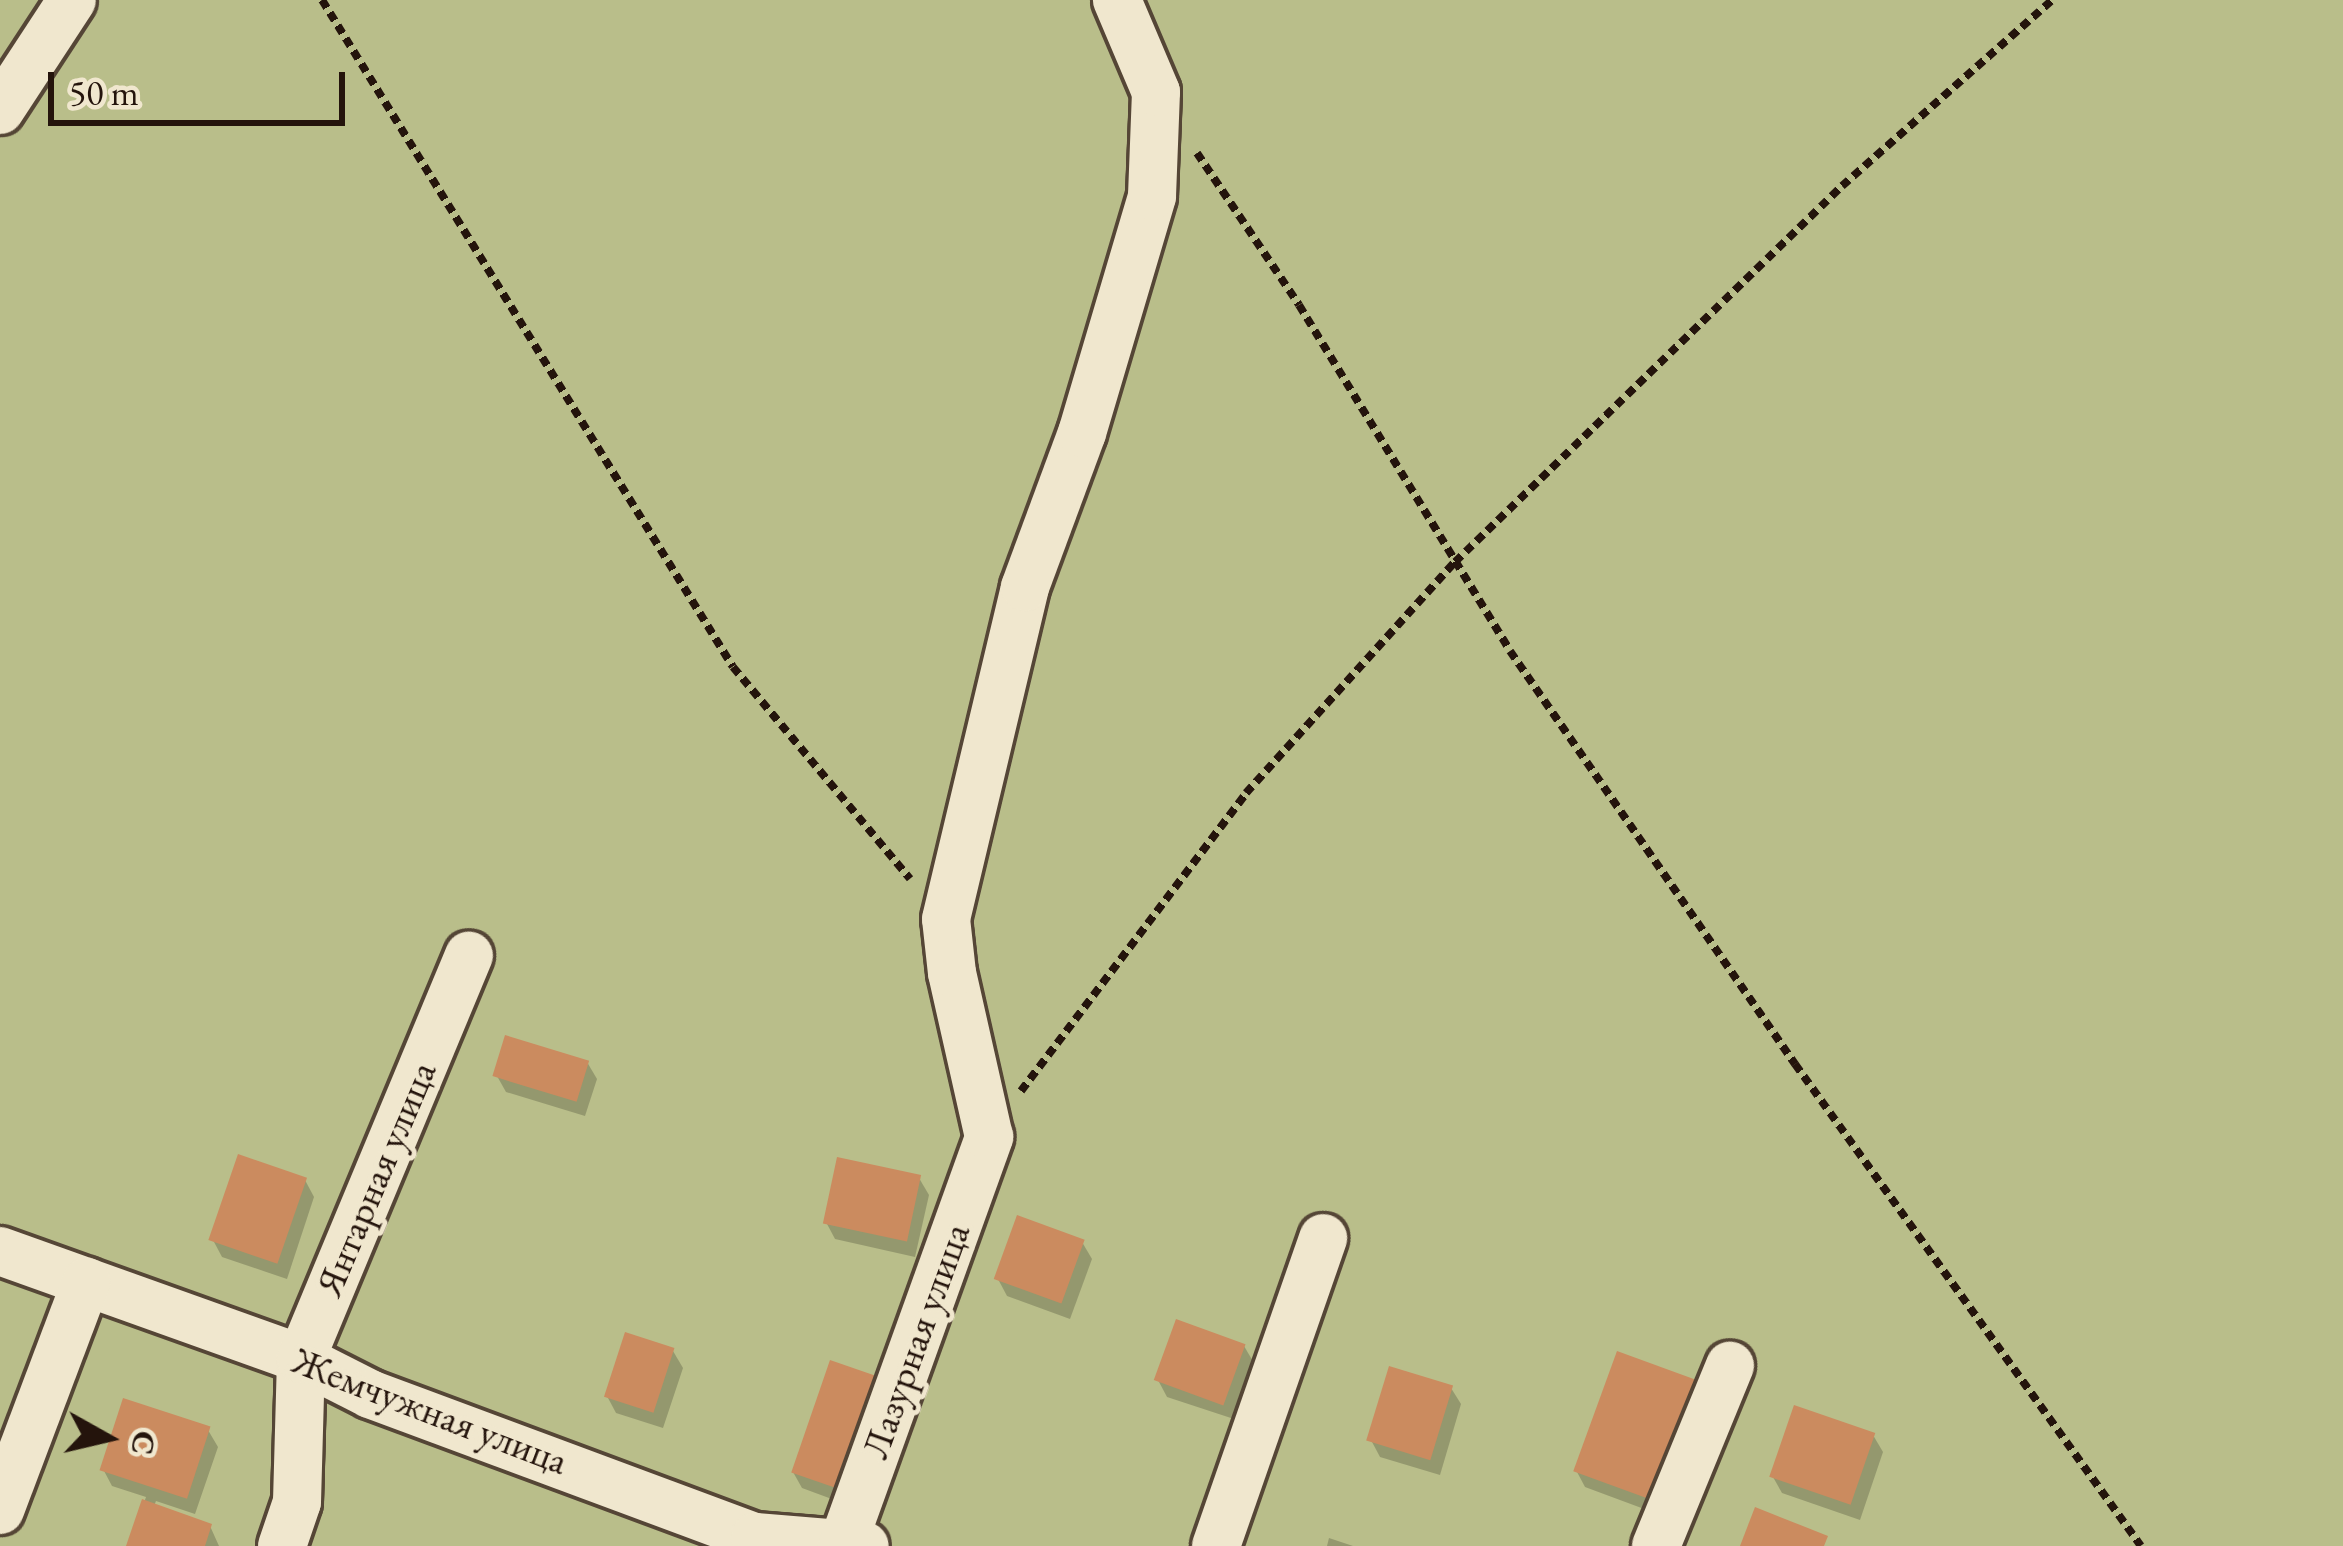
<!DOCTYPE html>
<html>
<head>
<meta charset="utf-8">
<style>
	body { margin:0 }
	#map { position:relative; width:2343px; height:1546px; overflow:hidden; background:#e8dab4; font-family:"EB Garamond",serif }
	div>[style] { position:absolute }
	.green>* { inset:0; background:#b9be8a; transform-origin:0 0 }
	.shadow>* { inset:0; background:#0003 }
	.building>* { inset:0; background:#cb8b5f; transform-origin:0 0 }
	.path>* { height:8px; margin-top:-4px; transform-origin:0; background:repeating-linear-gradient(90deg,#24140c 0 9px,transparent 0 15px) }
	.roads { filter:drop-shadow(3px 0 #554636) drop-shadow(-3px 0 #554636) drop-shadow(0 3px #554636) drop-shadow(0 -3px #554636) }
	.street>* { height:48px; margin:-24px; padding:0 24px; transform-origin:24px; border-radius:24px; background:#f0e7ce }
	span { translate:-50% -50%; white-space:nowrap; text-align:center; line-height:1.15; -webkit-text-stroke:10px #f0e7ce; paint-order:stroke }
	.street-label { font-size:39px; color:#24140c }
	.north { position:absolute; left:48px; top:1378px; width:120px; height:120px; -webkit-text-stroke:9px #f0e7ce; paint-order:stroke; rotate:98deg; font-size:33px; font-weight:700; line-height:48px; text-align:center; color:#24140c }
	.north::after { content:''; display:block; margin:auto; width:42px; height:54px; background:#24140c; clip-path:polygon(50% 0,100% 100%,50% 72%,0 100%) }
	.scale { position:absolute; left:48px; top:72px; width:297px; height:54px; box-sizing:border-box; border:6px solid #24140c; border-top:0; padding-left:15px; font-size:36px; line-height:42px; white-space:nowrap; color:#24140c; -webkit-text-stroke:9px #f0e7ce; paint-order:stroke }
</style>
</head>
<body>
<div id="map">
	<div class="green">
		<i style="left:0;top:0;width:2343px;height:1546px"></i>
	</div>
	<div class="shadow">
		<i style="clip-path:polygon(587px 1062px,597px 1079px,585px 1116px,506px 1092px,497px 1076px)"></i>
		<i style="clip-path:polygon(919px 1178px,929px 1195px,915px 1257px,835px 1239px,826px 1222px)"></i>
		<i style="clip-path:polygon(305px 1180px,314px 1197px,287px 1279px,222px 1257px,213px 1240px)"></i>
		<i style="clip-path:polygon(1082px 1242px,1092px 1259px,1070px 1319px,1007px 1296px,998px 1279px)"></i>
		<i style="clip-path:polygon(1244px 1346px,1254px 1363px,1234px 1419px,1167px 1397px,1158px 1380px)"></i>
		<i style="clip-path:polygon(673px 1351px,683px 1368px,663px 1428px,616px 1413px,607px 1396px)"></i>
		<i style="clip-path:polygon(1619px 1355px,1663px 1516px,1585px 1487px,1576px 1470px)"></i>
		<i style="clip-path:polygon(1451px 1388px,1461px 1404px,1440px 1475px,1380px 1457px,1371px 1440px)"></i>
		<i style="clip-path:polygon(887px 1397px,848px 1505px,802px 1488px,793px 1472px)"></i>
		<i style="clip-path:polygon(208px 1430px,218px 1447px,195px 1514px,156px 1501px,154px 1506px,210px 1526px,219px 1546px,129px 1546px,146px 1497px,112px 1486px,103px 1469px)"></i>
		<i style="clip-path:polygon(1873px 1435px,1883px 1452px,1860px 1520px,1782px 1493px,1773px 1477px)"></i>
		<i style="clip-path:polygon(1329px 1538px,1353px 1546px,1327px 1546px)"></i>
	</div>
	<div class="building">
		<i style="left:505px;top:1035px;width:88px;height:43px;rotate:17deg"></i>
		<i style="left:238px;top:1154px;width:73px;height:91px;rotate:19deg"></i>
		<i style="left:837px;top:1157px;width:86px;height:68px;rotate:12deg"></i>
		<i style="left:1017px;top:1215px;width:72px;height:68px;rotate:20deg"></i>
		<i style="left:1176px;top:1319px;width:74px;height:65px;rotate:20deg"></i>
		<i style="left:625px;top:1332px;width:52px;height:68px;rotate:18deg"></i>
		<i style="left:1617px;top:1351px;width:86px;height:128px;rotate:20deg"></i>
		<i style="left:830px;top:1360px;width:52px;height:119px;rotate:19deg"></i>
		<i style="left:1389px;top:1366px;width:67px;height:78px;rotate:17deg"></i>
		<i style="left:123px;top:1398px;width:92px;height:76px;rotate:18deg"></i>
		<i style="left:1794px;top:1405px;width:86px;height:76px;rotate:19deg"></i>
		<i style="clip-path:polygon(142px 1499px,212px 1524px,205px 1546px,126px 1546px)"></i>
		<i style="clip-path:polygon(1755px 1507px,1828px 1536px,1824px 1546px,1740px 1546px)"></i>
	</div>
	<div class="path">
		<i style="left:322px;top:0;width:783px;rotate:58.36deg"></i>
		<i style="left:733px;top:667px;width:276px;rotate:50.1deg"></i>
		<i style="left:1197px;top:153px;width:183px;rotate:56.1deg"></i>
		<i style="left:1299px;top:305px;width:405px;rotate:58.6deg"></i>
		<i style="left:1510px;top:651px;width:502px;rotate:55.39deg"></i>
		<i style="left:1795px;top:1064px;width:593px;rotate:54.33deg"></i>
		<i style="left:1021px;top:1091px;width:373px;rotate:-52.9deg"></i>
		<i style="left:1246px;top:793px;width:312px;rotate:-47.9deg"></i>
		<i style="left:1455px;top:562px;width:540px;rotate:-44.17deg"></i>
		<i style="left:1842px;top:186px;width:281px;rotate:-41.5deg"></i>
	</div>
	<div class="roads">
		<div class="street">
			<i style="left:0;top:110px;width:131px;rotate:-56.8deg"></i>
			<i style="left:0;top:1251px;width:320px;rotate:19.7deg"></i>
			<i style="left:301px;top:1359px;width:77px;rotate:26.9deg"></i>
			<i style="left:370px;top:1394px;width:411px;rotate:20.4deg"></i>
			<i style="left:755px;top:1537px;width:110px;rotate:4.7deg"></i>
			<i style="left:0;top:1510px;width:244px;rotate:-69.3deg"></i>
			<i style="left:282px;top:1546px;width:46px;rotate:-71.2deg"></i>
			<i style="left:297px;top:1502px;width:143px;rotate:-88.4deg"></i>
			<i style="left:301px;top:1359px;width:437px;rotate:-67.4deg"></i>
			<i style="left:842px;top:1546px;width:435px;rotate:-70.2deg"></i>
			<i style="left:989px;top:1137px;width:168px;rotate:-102.7deg"></i>
			<i style="left:952px;top:973px;width:54px;rotate:-96.3deg"></i>
			<i style="left:946px;top:919px;width:341px;rotate:-76.6deg"></i>
			<i style="left:1025px;top:587px;width:164px;rotate:-69.7deg"></i>
			<i style="left:1082px;top:433px;width:247px;rotate:-73.5deg"></i>
			<i style="left:1152px;top:196px;width:104px;rotate:-87.8deg"></i>
			<i style="left:1156px;top:92px;width:100px;rotate:-113deg"></i>
			<i style="left:1216px;top:1546px;width:326px;rotate:-70.8deg"></i>
			<i style="left:1656px;top:1546px;width:195px;rotate:-67.7deg"></i>
		</div>
	</div>
	<div class="street-label">
		<span style="left:376px;top:1179px;rotate:-67deg">Янтарная улица</span>
		<span style="left:916px;top:1341px;rotate:-70deg">Лазурная улица</span>
		<span style="left:430px;top:1411px;rotate:21deg">Жемчужная улица</span>
	</div>
	<div class="north">С</div>
	<div class="scale">50 m</div>
</div>
</body>
</html>
